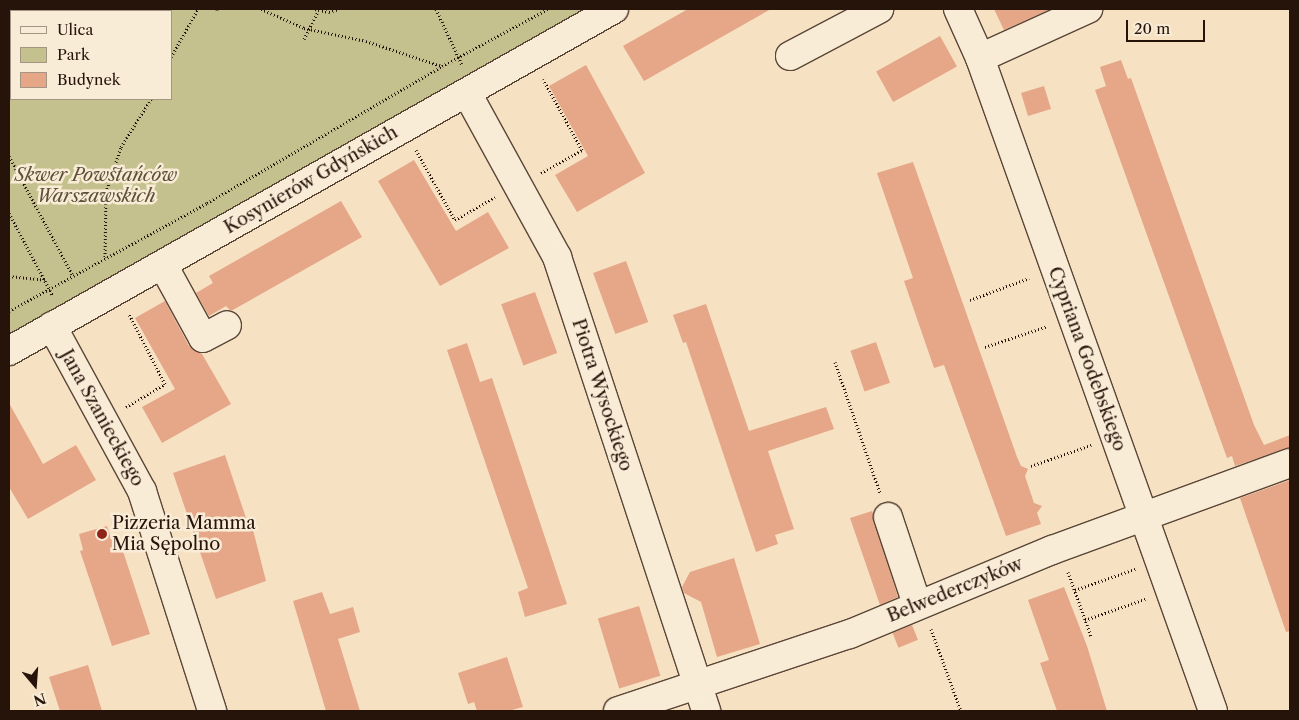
<!DOCTYPE html>
<html>
<head>
<meta charset="utf-8">
<style>
	body { margin:0 }
	#map { position:relative; width:1299px; height:720px; overflow:hidden; background:#f6e1c2; font-family:"Libre Caslon Text",serif }
	div>[style] { position:absolute }
	.green>* { inset:0; background:#c4c18e }
	.building>* { inset:0; background:#e6a688; transform-origin:0 0 }
	.path>* { height:3px; margin-top:-1.5px; transform-origin:0; background:repeating-linear-gradient(90deg,#261309 0 1px,transparent 0 3.5px) }
	.roads { filter:drop-shadow(1px 0 #5a4637) drop-shadow(-1px 0 #5a4637) drop-shadow(0 1px #5a4637) drop-shadow(0 -1px #5a4637) }
	.minor>* { height:28px; margin:-14px; padding:0 14px; transform-origin:14px; border-radius:14px; background:#f9ecd7 }
	.dots>* { width:14px; height:14px; translate:-50% -50%; box-sizing:border-box; border:2px solid #f9ecd7; border-radius:50% }
	span { translate:-50% -50%; white-space:nowrap; text-align:center; line-height:1.15; -webkit-text-stroke:5px #f9ecd7; paint-order:stroke }
	.park-label { font-size:18px; color:#5d5038; font-style:italic }
	.street-label { font-size:18px; color:#261309 }
	.poi-label { font-size:18px; color:#261309 }
	.left { translate:0 -50%; text-align:left }
	.frame { position:absolute; inset:0; border:10px solid #261309; pointer-events:none }
	.legend { position:absolute; left:10px; top:10px; width:162px; height:90px; box-sizing:border-box; background:#f9ecd7; border:1px solid #a59585; margin:0; padding:6px 9px; list-style:none; font-size:15px; color:#261309 }
	.legend li { display:flex; align-items:center; gap:10px; height:25px }
	.legend b { width:25px; border:1px solid #a59585 }
	.north { position:absolute; left:10px; top:660px; width:50px; height:50px; -webkit-text-stroke:4px #f9ecd7; paint-order:stroke; rotate:162deg; font-size:14px; font-weight:700; line-height:20px; text-align:center; color:#261309 }
	.north::after { content:''; display:block; margin:auto; width:18px; height:22px; background:#261309; clip-path:polygon(50% 0,100% 100%,50% 72%,0 100%) }
	.scale { position:absolute; left:1126px; top:20px; width:79px; height:22px; box-sizing:border-box; border:2px solid #261309; border-top:0; padding-left:6px; font-size:15px; line-height:18px; white-space:nowrap; color:#261309; -webkit-text-stroke:4px #f9ecd7; paint-order:stroke }
</style>
</head>
<body>
<div id="map">
	<div class="green">
		<i style="clip-path:polygon(evenodd,9px 9px,588px 9px,9px 335px,9px 9px,11px 11px,171px 11px,171px 99px,11px 99px,11px 11px)"></i>
	</div>
	<div class="building">
		<i style="clip-path:polygon(688px 9px,771px 9px,644px 81px,623px 46px)"></i>
		<i style="clip-path:polygon(994px 9px,1051px 9px,1004px 30px)"></i>
		<i style="left:940px;top:36px;width:35px;height:73px;rotate:61deg"></i>
		<i style="clip-path:polygon(1121px 60px,1128px 79px,1131px 78px,1254px 425px,1264px 445px,1290px 435px,1290px 448px,1235px 466px,1232px 456px,1227px 458px,1095px 90px,1106px 86px,1100px 67px)"></i>
		<i style="clip-path:polygon(586px 65px,645px 173px,577px 212px,555px 175px,588px 156px,549px 86px)"></i>
		<i style="left:1044px;top:86px;width:24px;height:24px;rotate:73deg"></i>
		<i style="clip-path:polygon(414px 160px,456px 231px,488px 212px,509px 248px,440px 286px,378px 181px)"></i>
		<i style="clip-path:polygon(913px 162px,1017px 457px,1021px 466px,1028px 469px,1025px 476px,1034px 503px,1042px 506px,1037px 513px,1041px 524px,1006px 536px,944px 365px,934px 368px,904px 281px,913px 278px,877px 173px)"></i>
		<i style="clip-path:polygon(341px 201px,362px 237px,231px 311px,226px 306px,209px 316px,196px 293px,213px 283px,209px 276px)"></i>
		<i style="left:626px;top:261px;width:65px;height:35px;rotate:70deg"></i>
		<i style="left:535px;top:292px;width:65px;height:36px;rotate:70deg"></i>
		<i style="clip-path:polygon(165px 301px,189px 346px,202px 354px,231px 404px,162px 443px,142px 407px,175px 389px,135px 318px)"></i>
		<i style="clip-path:polygon(706px 304px,749px 431px,826px 407px,834px 429px,768px 451px,794px 529px,775px 535px,778px 544px,756px 552px,686px 342px,683px 343px,673px 315px)"></i>
		<i style="left:876px;top:342px;width:43px;height:27px;rotate:71deg"></i>
		<i style="clip-path:polygon(467px 343px,480px 382px,492px 378px,567px 604px,525px 617px,518px 592px,528px 588px,447px 350px)"></i>
		<i style="clip-path:polygon(9px 403px,43px 464px,76px 445px,96px 480px,28px 519px,9px 487px)"></i>
		<i style="clip-path:polygon(225px 455px,249px 527px,252px 526px,266px 581px,216px 599px,173px 473px)"></i>
		<i style="clip-path:polygon(1290px 480px,1290px 631px,1286px 632px,1240px 498px)"></i>
		<i style="clip-path:polygon(872px 511px,898px 597px,880px 605px,850px 518px)"></i>
		<i style="clip-path:polygon(107px 526px,112px 541px,119px 539px,150px 634px,112px 646px,80px 551px,83px 550px,79px 534px)"></i>
		<i style="clip-path:polygon(734px 558px,760px 644px,717px 657px,701px 602px,684px 593px,682px 587px,690px 572px)"></i>
		<i style="clip-path:polygon(1064px 587px,1087px 646px,1107px 711px,1057px 711px,1040px 663px,1049px 660px,1028px 600px)"></i>
		<i style="clip-path:polygon(322px 592px,330px 614px,353px 607px,360px 632px,338px 639px,360px 711px,326px 711px,293px 601px)"></i>
		<i style="left:639px;top:606px;width:73px;height:43px;rotate:73deg"></i>
		<i style="left:912px;top:625px;width:16px;height:21px;rotate:68deg"></i>
		<i style="clip-path:polygon(507px 657px,523px 707px,508px 711px,477px 711px,474px 702px,468px 704px,458px 673px)"></i>
		<i style="clip-path:polygon(88px 665px,102px 711px,60px 711px,49px 677px)"></i>
	</div>
	<div class="path">
		<i style="left:217px;top:9px;width:1px;rotate:90deg"></i>
		<i style="left:261px;top:9px;width:47px;rotate:23.8deg"></i>
		<i style="left:304px;top:28px;width:63px;rotate:11.8deg"></i>
		<i style="left:366px;top:41px;width:79px;rotate:18.4deg"></i>
		<i style="left:315px;top:9px;width:14px;rotate:12deg"></i>
		<i style="left:329px;top:12px;width:9px;rotate:-18deg"></i>
		<i style="left:436px;top:9px;width:62px;rotate:65.1deg"></i>
		<i style="left:304px;top:39px;width:31px;rotate:-63deg"></i>
		<i style="left:171px;top:57px;width:55px;rotate:-60.6deg"></i>
		<i style="left:416px;top:150px;width:80px;rotate:60.9deg"></i>
		<i style="left:455px;top:220px;width:46px;rotate:-29.9deg"></i>
		<i style="left:9px;top:156px;width:134px;rotate:61.9deg"></i>
		<i style="left:541px;top:173px;width:47px;rotate:-29.3deg"></i>
		<i style="left:582px;top:150px;width:81px;rotate:-118.8deg"></i>
		<i style="left:9px;top:213px;width:94px;rotate:62.1deg"></i>
		<i style="left:105px;top:257px;width:65px;rotate:-89.1deg"></i>
		<i style="left:106px;top:192px;width:47px;rotate:-71.6deg"></i>
		<i style="left:121px;top:147px;width:57px;rotate:-58deg"></i>
		<i style="left:9px;top:276px;width:36px;rotate:6deg"></i>
		<i style="left:970px;top:300px;width:63px;rotate:-20.4deg"></i>
		<i style="left:9px;top:311px;width:226px;rotate:-28.6deg"></i>
		<i style="left:207px;top:203px;width:272px;rotate:-30.2deg"></i>
		<i style="left:442px;top:66px;width:120px;rotate:-28.3deg"></i>
		<i style="left:985px;top:347px;width:66px;rotate:-18.4deg"></i>
		<i style="left:835px;top:362px;width:139px;rotate:71deg"></i>
		<i style="left:126px;top:407px;width:45px;rotate:-30.5deg"></i>
		<i style="left:165px;top:384px;width:79px;rotate:-117.2deg"></i>
		<i style="left:1031px;top:466px;width:64px;rotate:-19.3deg"></i>
		<i style="left:1068px;top:572px;width:68px;rotate:70.2deg"></i>
		<i style="left:1075px;top:590px;width:64px;rotate:-19.3deg"></i>
		<i style="left:1085px;top:620px;width:64px;rotate:-19.3deg"></i>
		<i style="left:931px;top:629px;width:87px;rotate:69.9deg"></i>
	</div>
	<div class="roads">
		<div class="minor">
			<i style="left:958px;top:9px;width:54px;rotate:65.8deg"></i>
			<i style="left:980px;top:58px;width:693px;rotate:70.36deg"></i>
			<i style="left:790px;top:56px;width:101px;rotate:-27.8deg"></i>
			<i style="left:980px;top:58px;width:119px;rotate:-24.4deg"></i>
			<i style="left:467px;top:93px;width:187px;rotate:61.2deg"></i>
			<i style="left:557px;top:257px;width:478px;rotate:71.8deg"></i>
			<i style="left:163px;top:265px;width:83px;rotate:61.3deg"></i>
			<i style="left:203px;top:338px;width:27px;rotate:-28deg"></i>
			<i style="left:52px;top:326px;width:188px;rotate:61.4deg"></i>
			<i style="left:142px;top:491px;width:231px;rotate:72.3deg"></i>
			<i style="left:9px;top:351px;width:695px;rotate:-29.48deg"></i>
			<i style="left:888px;top:517px;width:92px;rotate:71.6deg"></i>
			<i style="left:618px;top:711px;width:244px;rotate:-18.4deg"></i>
			<i style="left:850px;top:634px;width:219px;rotate:-22.6deg"></i>
			<i style="left:1052px;top:550px;width:253px;rotate:-20.1deg"></i>
		</div>
	</div>
	<div class="dots">
		<i style="left:102px;top:534px;background:#8f2418"></i>
	</div>
	<div class="park-label">
		<span style="left:96px;top:186px">Skwer Powstańców<br>Warszawskich</span>
	</div>
	<div class="street-label">
		<span style="left:311px;top:180px;rotate:-30deg">Kosynierów Gdyńskich</span>
		<span style="left:1087px;top:359px;rotate:70deg">Cypriana Godebskiego</span>
		<span style="left:602px;top:395px;rotate:72deg">Piotra Wysockiego</span>
		<span style="left:102px;top:418px;rotate:61deg">Jana Szanieckiego</span>
		<span style="left:955px;top:590px;rotate:-22deg">Belwederczyków</span>
	</div>
	<div class="poi-label">
		<span class="left" style="left:112px;top:534px">Pizzeria Mamma<br>Mia Sępolno</span>
	</div>
	<div class="frame"></div>
	<ul class="legend">
	<li><b style="height:6px;background:#f9ecd7"></b>Ulica</li>
	<li><b style="height:14px;background:#c4c18e"></b>Park</li>
	<li><b style="height:14px;background:#e6a688"></b>Budynek</li>
	</ul>
	<div class="north">N</div>
	<div class="scale">20 m</div>
</div>
</body>
</html>
